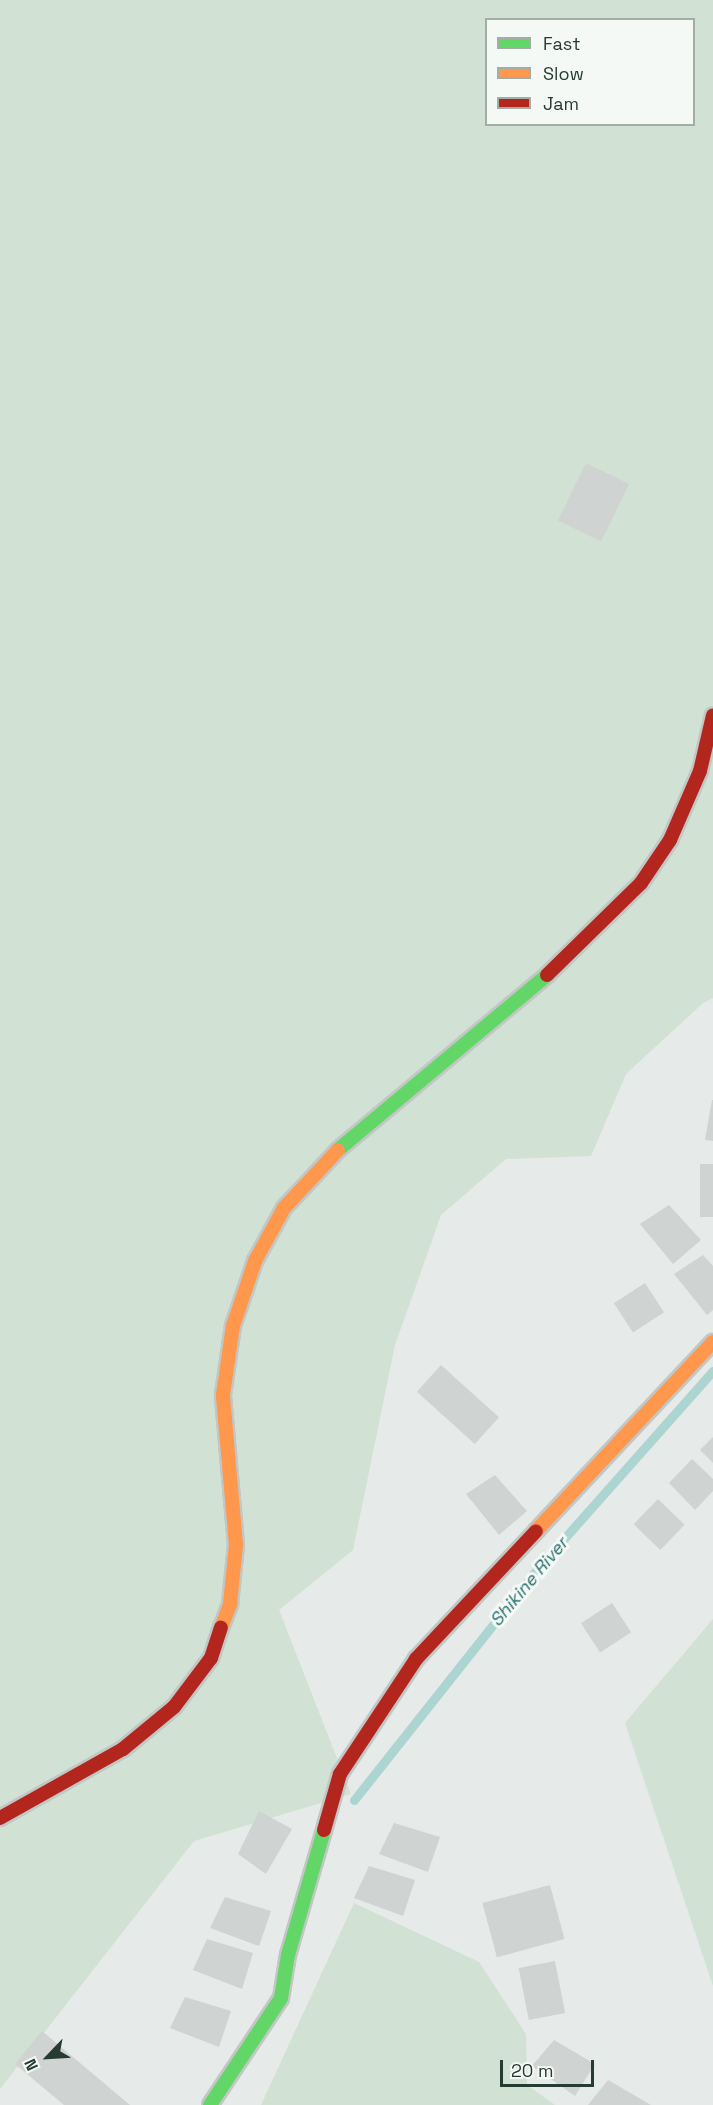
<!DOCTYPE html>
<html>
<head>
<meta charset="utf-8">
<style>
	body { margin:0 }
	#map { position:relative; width:713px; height:2105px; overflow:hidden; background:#e6eae8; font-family:"Space Grotesk",sans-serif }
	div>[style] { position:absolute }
	.green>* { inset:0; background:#d1e1d3 }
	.stream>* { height:9px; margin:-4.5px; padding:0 4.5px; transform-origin:4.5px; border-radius:4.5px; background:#acd4d1 }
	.building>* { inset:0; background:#cfd3d1; transform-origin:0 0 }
	.roads { filter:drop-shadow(2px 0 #c2c7c5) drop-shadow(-2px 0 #c2c7c5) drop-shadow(0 2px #c2c7c5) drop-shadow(0 -2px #c2c7c5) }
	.fast>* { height:14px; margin:-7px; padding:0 7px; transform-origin:7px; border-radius:7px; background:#63d668 }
	.slow>* { height:14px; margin:-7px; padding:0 7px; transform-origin:7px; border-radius:7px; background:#ff974d }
	.jam>* { height:14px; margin:-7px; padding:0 7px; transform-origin:7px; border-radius:7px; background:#b3261e }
	span { translate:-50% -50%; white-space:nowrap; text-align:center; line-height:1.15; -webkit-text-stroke:6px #f5f9f6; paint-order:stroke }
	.water-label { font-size:18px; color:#27706d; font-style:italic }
	.legend { position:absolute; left:485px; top:18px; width:210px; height:108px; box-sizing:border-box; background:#f5f9f6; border:2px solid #a2ada7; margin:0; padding:8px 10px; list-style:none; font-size:18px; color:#263b31 }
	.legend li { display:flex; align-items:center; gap:12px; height:30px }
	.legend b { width:30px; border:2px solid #a2ada7 }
	.north { position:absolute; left:18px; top:2027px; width:60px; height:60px; -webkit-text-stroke:4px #f5f9f6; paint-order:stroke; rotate:245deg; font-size:16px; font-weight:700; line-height:24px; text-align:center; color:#263b31 }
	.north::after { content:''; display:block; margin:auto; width:21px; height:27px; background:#263b31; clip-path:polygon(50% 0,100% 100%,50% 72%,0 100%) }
	.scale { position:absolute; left:500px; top:2060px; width:94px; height:27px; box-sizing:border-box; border:3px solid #263b31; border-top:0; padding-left:8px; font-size:18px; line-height:21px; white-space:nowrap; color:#263b31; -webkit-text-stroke:4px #f5f9f6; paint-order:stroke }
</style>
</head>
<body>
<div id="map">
	<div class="green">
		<i style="clip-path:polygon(evenodd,0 0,713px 0,713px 998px,703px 1003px,626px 1074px,591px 1156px,506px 1159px,441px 1215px,395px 1345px,353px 1550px,279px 1610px,351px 1794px,194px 1841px,0 2089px,0 0,486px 20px,694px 20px,694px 124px,486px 124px,486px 20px)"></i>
		<i style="clip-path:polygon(713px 1619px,713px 1986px,625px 1723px)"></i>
		<i style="clip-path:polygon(354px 1903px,479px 1962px,526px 2034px,527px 2085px,555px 2105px,261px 2105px)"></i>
	</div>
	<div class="stream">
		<i style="left:354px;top:1800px;width:295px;rotate:-51.6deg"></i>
		<i style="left:537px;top:1569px;width:265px;rotate:-48.4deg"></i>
	</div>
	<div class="building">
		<i style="left:586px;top:463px;width:48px;height:64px;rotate:26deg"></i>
		<i style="clip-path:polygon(712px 1100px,713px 1100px,713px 1141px,705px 1140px)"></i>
		<i style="left:700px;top:1164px;width:13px;height:53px"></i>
		<i style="clip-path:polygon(669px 1205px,701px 1240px,673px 1264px,640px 1224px)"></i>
		<i style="clip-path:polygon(703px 1255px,713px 1266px,713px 1310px,707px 1315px,674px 1274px)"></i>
		<i style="left:645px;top:1283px;width:35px;height:37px;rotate:57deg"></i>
		<i style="left:441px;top:1365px;width:78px;height:36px;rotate:42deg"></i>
		<i style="clip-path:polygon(713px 1437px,713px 1463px,700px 1450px)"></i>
		<i style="clip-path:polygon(692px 1459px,713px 1479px,713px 1491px,695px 1510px,669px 1483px)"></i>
		<i style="clip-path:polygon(495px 1475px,527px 1511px,499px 1535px,466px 1494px)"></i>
		<i style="left:658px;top:1499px;width:37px;height:35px;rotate:44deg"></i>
		<i style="left:612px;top:1603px;width:35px;height:37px;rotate:57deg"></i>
		<i style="clip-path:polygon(259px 1811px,292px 1829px,266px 1874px,238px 1854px)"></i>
		<i style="clip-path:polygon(394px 1823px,440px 1837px,428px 1872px,379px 1854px)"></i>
		<i style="clip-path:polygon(369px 1866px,415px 1880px,403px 1916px,354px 1898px)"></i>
		<i style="left:550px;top:1885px;width:56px;height:70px;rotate:75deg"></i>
		<i style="clip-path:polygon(225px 1897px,271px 1911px,259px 1946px,210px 1928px)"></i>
		<i style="clip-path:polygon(207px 1939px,253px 1953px,242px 1989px,193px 1970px)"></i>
		<i style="left:555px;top:1961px;width:53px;height:37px;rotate:79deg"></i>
		<i style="clip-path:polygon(185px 1997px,231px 2011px,219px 2047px,170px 2028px)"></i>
		<i style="clip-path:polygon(42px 2031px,130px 2105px,64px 2105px,15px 2064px)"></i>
		<i style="clip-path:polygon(554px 2040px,595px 2064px,575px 2096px,532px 2066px)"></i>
		<i style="clip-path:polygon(608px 2080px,651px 2105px,588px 2105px)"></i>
	</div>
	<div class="roads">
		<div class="fast">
			<i style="left:338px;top:1150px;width:273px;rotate:-39.9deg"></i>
			<i style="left:210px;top:2105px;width:128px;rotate:-56.4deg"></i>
			<i style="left:281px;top:1998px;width:44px;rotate:-80.8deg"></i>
			<i style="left:288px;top:1955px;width:130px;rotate:-73.9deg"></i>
		</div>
		<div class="slow">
			<i style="left:536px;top:1531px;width:259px;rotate:-46.9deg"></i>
			<i style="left:221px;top:1628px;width:26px;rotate:-69deg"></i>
			<i style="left:230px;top:1604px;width:59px;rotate:-84.2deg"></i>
			<i style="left:236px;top:1545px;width:151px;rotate:-95deg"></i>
			<i style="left:223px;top:1395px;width:70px;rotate:-81.8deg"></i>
			<i style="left:233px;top:1326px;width:69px;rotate:-71.3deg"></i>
			<i style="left:255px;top:1261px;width:60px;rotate:-61.3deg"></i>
			<i style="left:284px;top:1208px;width:79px;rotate:-47deg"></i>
		</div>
		<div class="jam">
			<i style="left:547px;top:975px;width:132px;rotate:-44.4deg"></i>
			<i style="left:641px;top:883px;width:52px;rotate:-56deg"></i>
			<i style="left:670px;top:840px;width:75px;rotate:-66.5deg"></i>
			<i style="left:700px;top:771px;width:57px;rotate:-76.9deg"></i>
			<i style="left:0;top:1818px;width:141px;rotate:-29.3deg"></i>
			<i style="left:123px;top:1749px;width:66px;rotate:-39.5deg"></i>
			<i style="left:174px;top:1707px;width:61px;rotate:-52.9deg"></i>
			<i style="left:211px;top:1658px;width:32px;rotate:-72deg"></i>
			<i style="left:324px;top:1830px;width:58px;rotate:-74.1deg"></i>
			<i style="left:340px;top:1774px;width:138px;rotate:-56.5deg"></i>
			<i style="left:416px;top:1659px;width:175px;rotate:-46.8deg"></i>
		</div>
	</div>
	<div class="water-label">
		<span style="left:529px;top:1582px;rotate:-50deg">Shikine River</span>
	</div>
	<ul class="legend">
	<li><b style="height:8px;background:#63d668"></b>Fast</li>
	<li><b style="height:8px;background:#ff974d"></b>Slow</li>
	<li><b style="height:8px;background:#b3261e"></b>Jam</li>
	</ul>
	<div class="north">N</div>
	<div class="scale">20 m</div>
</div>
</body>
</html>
